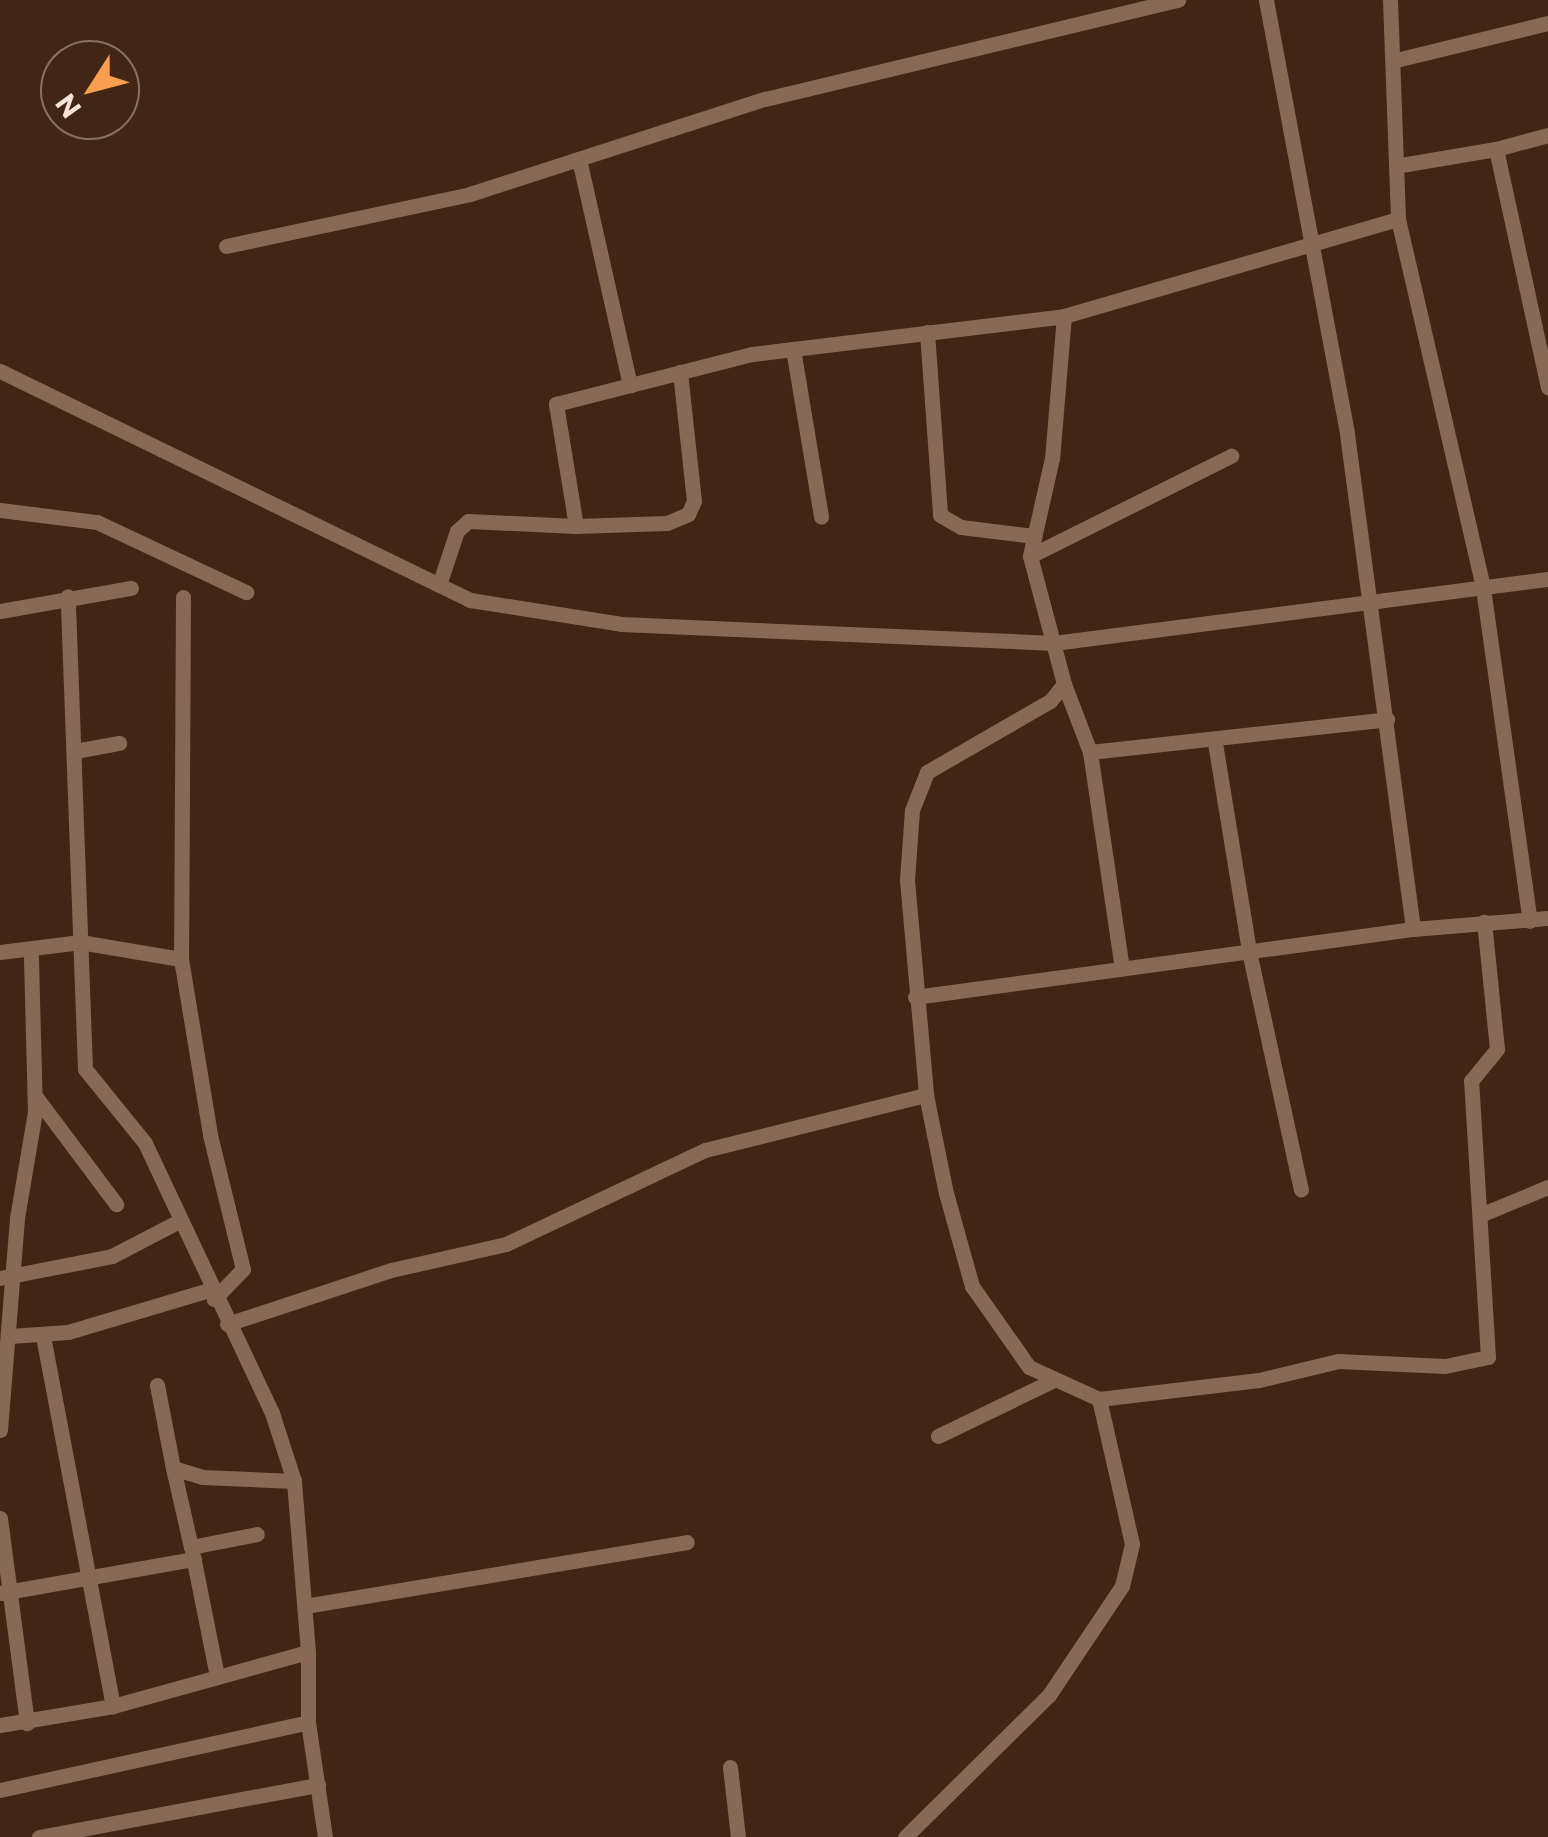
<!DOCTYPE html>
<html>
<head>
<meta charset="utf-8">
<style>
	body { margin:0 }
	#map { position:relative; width:1548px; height:1837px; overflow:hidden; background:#412615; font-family:Commissioner,sans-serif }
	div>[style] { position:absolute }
	.street>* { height:15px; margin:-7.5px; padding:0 7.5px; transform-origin:7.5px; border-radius:7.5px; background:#886956 }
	span { translate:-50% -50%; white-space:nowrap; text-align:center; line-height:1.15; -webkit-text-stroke:10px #412615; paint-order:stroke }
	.north { position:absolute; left:40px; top:40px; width:100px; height:100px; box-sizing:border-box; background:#412615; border:2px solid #897263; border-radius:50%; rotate:234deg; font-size:28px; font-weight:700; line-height:40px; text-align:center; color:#f6e4d9 }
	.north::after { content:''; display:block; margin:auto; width:35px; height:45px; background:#fa9f4f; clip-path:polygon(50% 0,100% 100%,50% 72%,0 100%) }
</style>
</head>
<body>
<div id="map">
	<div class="street">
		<i style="left:1266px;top:0;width:441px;rotate:79.4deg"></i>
		<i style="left:1347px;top:434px;width:499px;rotate:82.4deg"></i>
		<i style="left:1390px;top:0;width:219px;rotate:87.9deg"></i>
		<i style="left:1398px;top:219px;width:379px;rotate:77deg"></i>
		<i style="left:1483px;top:588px;width:336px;rotate:82deg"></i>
		<i style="left:1396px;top:60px;width:156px;rotate:-13.7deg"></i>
		<i style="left:1548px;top:135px;width:54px;rotate:164.9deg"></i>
		<i style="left:1496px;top:149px;width:244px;rotate:77.7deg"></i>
		<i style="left:579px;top:159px;width:232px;rotate:77.3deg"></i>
		<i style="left:1401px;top:165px;width:96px;rotate:-9.6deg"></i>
		<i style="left:226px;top:246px;width:249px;rotate:-12deg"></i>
		<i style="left:470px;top:194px;width:310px;rotate:-17.9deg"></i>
		<i style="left:765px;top:99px;width:425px;rotate:-13.5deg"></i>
		<i style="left:1064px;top:316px;width:143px;rotate:94.8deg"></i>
		<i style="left:1052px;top:458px;width:100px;rotate:102.7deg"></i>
		<i style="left:1030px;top:556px;width:132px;rotate:75.1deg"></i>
		<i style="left:1064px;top:684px;width:22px;rotate:129deg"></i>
		<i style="left:1050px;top:701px;width:142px;rotate:150deg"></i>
		<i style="left:927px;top:772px;width:41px;rotate:111.5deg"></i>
		<i style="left:912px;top:810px;width:70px;rotate:94.1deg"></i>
		<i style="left:907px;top:880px;width:216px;rotate:84.9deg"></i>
		<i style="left:926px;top:1095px;width:100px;rotate:78.5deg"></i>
		<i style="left:946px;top:1193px;width:97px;rotate:74.4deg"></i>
		<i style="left:972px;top:1286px;width:99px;rotate:54.9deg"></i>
		<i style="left:1029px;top:1367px;width:77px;rotate:24.6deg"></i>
		<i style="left:1099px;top:1399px;width:161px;rotate:-6.8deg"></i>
		<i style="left:1259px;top:1380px;width:81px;rotate:-13.5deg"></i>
		<i style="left:1338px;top:1361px;width:107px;rotate:2.7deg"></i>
		<i style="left:1445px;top:1366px;width:44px;rotate:-11.8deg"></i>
		<i style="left:1488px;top:1357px;width:277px;rotate:-93.5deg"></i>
		<i style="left:1471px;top:1081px;width:41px;rotate:-50.9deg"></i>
		<i style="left:1497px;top:1049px;width:128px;rotate:-95.8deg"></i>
		<i style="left:927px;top:332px;width:183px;rotate:85.9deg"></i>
		<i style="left:940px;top:515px;width:24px;rotate:30deg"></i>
		<i style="left:961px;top:527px;width:74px;rotate:7deg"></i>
		<i style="left:793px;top:349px;width:170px;rotate:80.5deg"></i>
		<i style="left:0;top:371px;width:523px;rotate:25.98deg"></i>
		<i style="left:470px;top:600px;width:153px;rotate:9deg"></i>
		<i style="left:621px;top:624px;width:433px;rotate:2.5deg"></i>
		<i style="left:1054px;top:643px;width:498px;rotate:-7.4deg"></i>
		<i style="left:0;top:510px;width:98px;rotate:7.1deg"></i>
		<i style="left:97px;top:522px;width:165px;rotate:25.2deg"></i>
		<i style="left:576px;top:526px;width:124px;rotate:-99.3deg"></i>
		<i style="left:556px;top:404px;width:202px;rotate:-14.3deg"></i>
		<i style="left:752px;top:354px;width:314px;rotate:-6.9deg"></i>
		<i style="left:1064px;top:316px;width:348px;rotate:-16.2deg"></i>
		<i style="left:1030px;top:556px;width:225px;rotate:-26.5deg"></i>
		<i style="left:439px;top:585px;width:57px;rotate:-71.6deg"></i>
		<i style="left:457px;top:531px;width:15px;rotate:-42deg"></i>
		<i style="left:468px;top:521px;width:108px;rotate:2.7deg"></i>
		<i style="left:576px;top:526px;width:91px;rotate:-1.9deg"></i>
		<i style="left:667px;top:523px;width:23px;rotate:-23deg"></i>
		<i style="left:688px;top:514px;width:14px;rotate:-65deg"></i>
		<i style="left:694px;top:501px;width:130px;rotate:-96.2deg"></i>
		<i style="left:183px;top:597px;width:362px;rotate:90.3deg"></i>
		<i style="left:181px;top:959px;width:178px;rotate:80.6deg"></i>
		<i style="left:210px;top:1135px;width:138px;rotate:76.2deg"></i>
		<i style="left:243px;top:1269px;width:42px;rotate:134deg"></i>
		<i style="left:0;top:611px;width:133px;rotate:-10deg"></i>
		<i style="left:1064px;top:684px;width:73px;rotate:69.1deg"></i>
		<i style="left:1090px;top:752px;width:218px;rotate:81.6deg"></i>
		<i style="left:1215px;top:743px;width:216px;rotate:80.7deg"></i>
		<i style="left:1250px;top:956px;width:239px;rotate:77.7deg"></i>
		<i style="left:75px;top:751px;width:45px;rotate:-10.3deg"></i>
		<i style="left:1090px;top:752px;width:299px;rotate:-6.3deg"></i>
		<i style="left:0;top:952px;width:81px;rotate:-7.1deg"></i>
		<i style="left:80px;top:942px;width:102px;rotate:9.6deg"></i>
		<i style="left:915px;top:997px;width:503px;rotate:-7.78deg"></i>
		<i style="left:1413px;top:929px;width:135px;rotate:-4.7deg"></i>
		<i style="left:36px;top:1097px;width:134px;rotate:53.2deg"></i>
		<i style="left:1480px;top:1215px;width:74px;rotate:-22.4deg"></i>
		<i style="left:0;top:1278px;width:114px;rotate:-11.1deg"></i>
		<i style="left:112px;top:1256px;width:76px;rotate:-27.6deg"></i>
		<i style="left:227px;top:1324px;width:173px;rotate:-18.2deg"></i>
		<i style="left:391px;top:1270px;width:118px;rotate:-12.7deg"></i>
		<i style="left:506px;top:1244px;width:220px;rotate:-25.3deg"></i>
		<i style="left:705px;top:1150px;width:228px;rotate:-14deg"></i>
		<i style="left:10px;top:1336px;width:58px;rotate:-3.9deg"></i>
		<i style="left:68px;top:1332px;width:147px;rotate:-16.6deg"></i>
		<i style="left:43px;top:1336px;width:377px;rotate:79.3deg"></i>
		<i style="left:157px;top:1385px;width:85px;rotate:79.1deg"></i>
		<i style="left:173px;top:1468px;width:30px;rotate:17deg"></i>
		<i style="left:202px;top:1477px;width:92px;rotate:2.5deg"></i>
		<i style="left:0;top:1430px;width:213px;rotate:-85.4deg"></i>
		<i style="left:17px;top:1218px;width:108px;rotate:-80.4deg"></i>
		<i style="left:35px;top:1112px;width:158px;rotate:-91.5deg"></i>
		<i style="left:938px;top:1436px;width:127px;rotate:-25.8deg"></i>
		<i style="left:173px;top:1468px;width:81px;rotate:77.2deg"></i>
		<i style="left:191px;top:1547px;width:67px;rotate:-11.1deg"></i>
		<i style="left:0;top:1518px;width:207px;rotate:82.5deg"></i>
		<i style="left:192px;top:1551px;width:127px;rotate:78.7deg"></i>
		<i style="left:1px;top:1593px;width:196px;rotate:-10deg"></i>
		<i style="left:305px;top:1606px;width:387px;rotate:-9.5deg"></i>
		<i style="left:308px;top:1652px;width:70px;rotate:90deg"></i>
		<i style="left:308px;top:1722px;width:116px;rotate:81.6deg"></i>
		<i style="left:0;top:1725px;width:115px;rotate:-9.5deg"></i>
		<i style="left:113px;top:1706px;width:202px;rotate:-15.5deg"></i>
		<i style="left:308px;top:1652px;width:172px;rotate:-94.7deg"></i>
		<i style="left:294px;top:1481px;width:71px;rotate:-107.9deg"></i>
		<i style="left:272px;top:1413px;width:298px;rotate:-115.2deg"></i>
		<i style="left:145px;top:1143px;width:95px;rotate:-129deg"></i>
		<i style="left:85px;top:1069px;width:473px;rotate:-92.1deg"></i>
		<i style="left:730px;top:1767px;width:70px;rotate:83.5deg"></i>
		<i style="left:0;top:1790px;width:315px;rotate:-12.4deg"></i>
		<i style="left:39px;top:1837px;width:284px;rotate:-10.6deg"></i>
		<i style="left:905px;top:1837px;width:202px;rotate:-44.6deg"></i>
		<i style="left:1049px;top:1695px;width:131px;rotate:-56.2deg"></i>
		<i style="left:1122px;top:1586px;width:43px;rotate:-76.6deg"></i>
		<i style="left:1132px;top:1544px;width:149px;rotate:-102.8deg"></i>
	</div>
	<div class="north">N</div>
</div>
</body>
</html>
